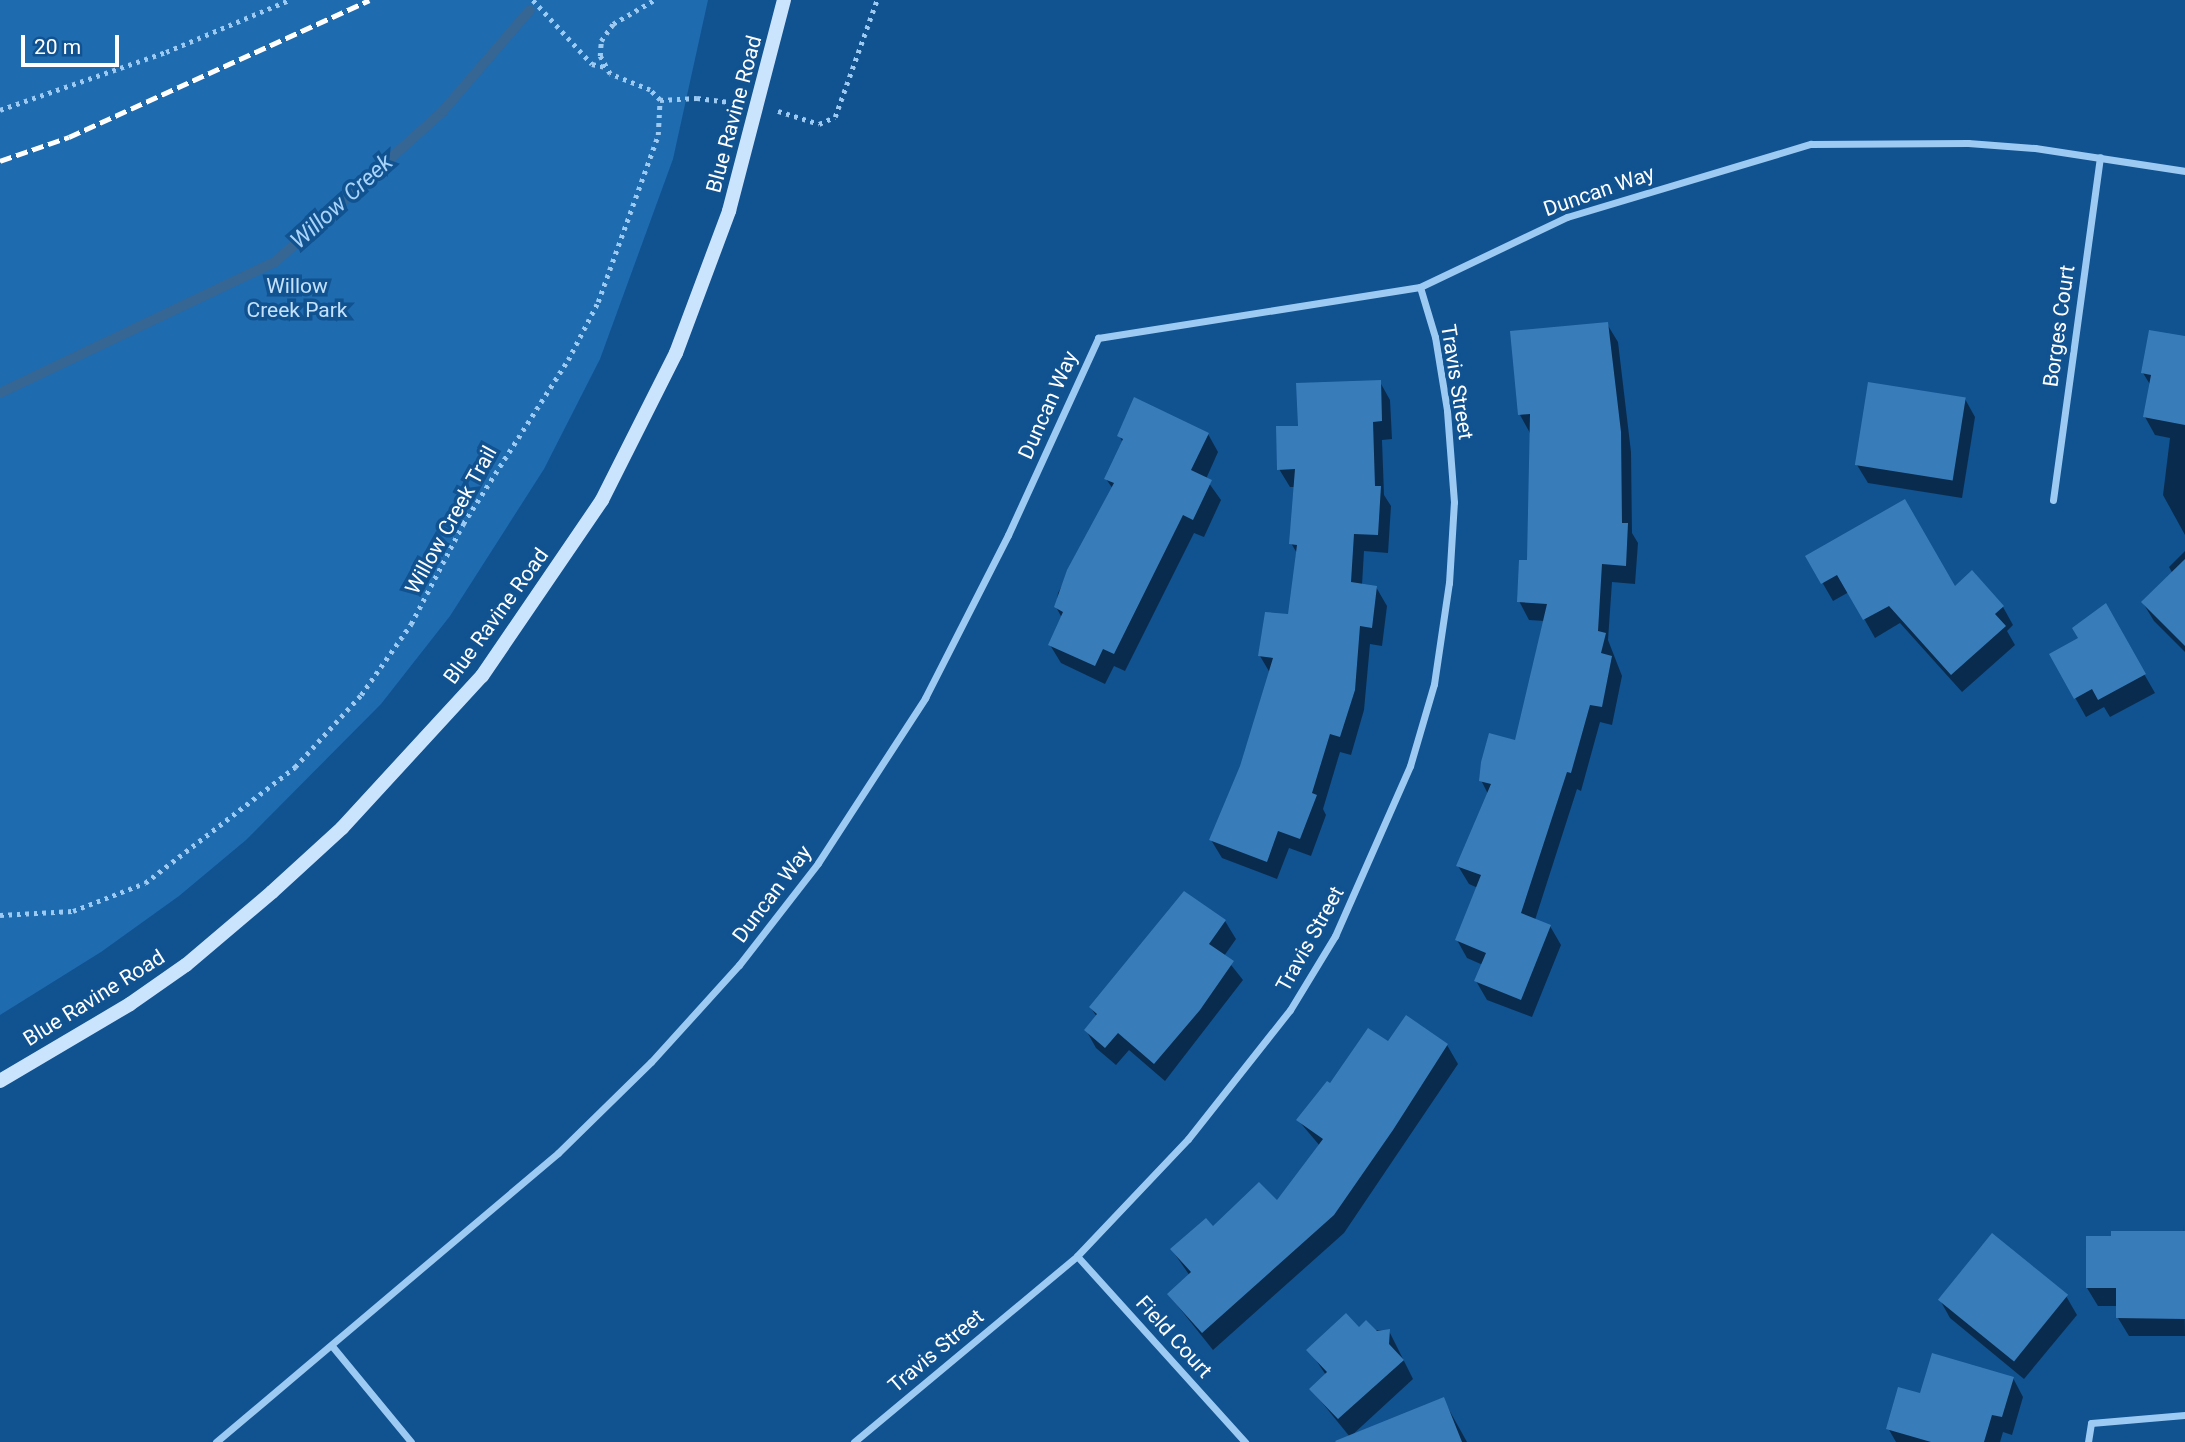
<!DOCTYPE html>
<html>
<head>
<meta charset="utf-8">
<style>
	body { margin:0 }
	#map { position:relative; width:2185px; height:1442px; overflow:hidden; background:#115291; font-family:Roboto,sans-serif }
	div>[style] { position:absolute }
	.green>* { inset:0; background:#1f6baf }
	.shadow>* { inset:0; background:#0007 }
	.stream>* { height:10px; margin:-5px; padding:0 5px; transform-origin:5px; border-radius:5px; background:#366694 }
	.building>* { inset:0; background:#397cba; transform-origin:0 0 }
	.path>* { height:4.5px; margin-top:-2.25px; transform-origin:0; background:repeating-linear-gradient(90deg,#9ccaf3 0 3.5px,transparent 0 8.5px) }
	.minor>* { height:7px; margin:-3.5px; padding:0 3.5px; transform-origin:3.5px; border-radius:3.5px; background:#9ccaf3 }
	.secondary>* { height:14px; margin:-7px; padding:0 7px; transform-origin:7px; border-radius:7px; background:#cbe4fd }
	.rail>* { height:5px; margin-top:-2.5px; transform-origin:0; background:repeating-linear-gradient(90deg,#fff 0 12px,transparent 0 17px) }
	span { translate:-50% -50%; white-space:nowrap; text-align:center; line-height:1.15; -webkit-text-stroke:7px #115291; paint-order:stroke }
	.street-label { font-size:21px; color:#fff }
	.park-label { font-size:21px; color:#c4e2fd }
	.water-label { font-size:23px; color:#a8d3fa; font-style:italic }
	.scale { position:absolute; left:21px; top:35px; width:98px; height:32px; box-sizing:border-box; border:4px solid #fff; border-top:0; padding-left:9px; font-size:21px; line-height:24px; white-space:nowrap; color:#fff; -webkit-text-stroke:5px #115291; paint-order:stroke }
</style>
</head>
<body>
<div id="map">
	<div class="green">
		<i style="clip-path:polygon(0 0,708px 0,673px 159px,600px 359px,544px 469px,450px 616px,381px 704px,246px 840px,179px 896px,101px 952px,0 1015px)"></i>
	</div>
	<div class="shadow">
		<i style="clip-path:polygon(1607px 324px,1618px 342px,1631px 452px,1632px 533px,1638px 543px,1635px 584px,1612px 582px,1608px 640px,1622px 676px,1612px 725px,1600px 722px,1581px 791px,1577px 789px,1535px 920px,1550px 926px,1561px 945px,1532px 1017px,1487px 1000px,1476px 981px,1483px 965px,1467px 958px,1457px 940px,1478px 888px,1469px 884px,1458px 866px,1488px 794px,1481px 780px,1517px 742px,1545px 621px,1529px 620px,1519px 601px,1529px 562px,1530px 433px,1520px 415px)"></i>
		<i style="clip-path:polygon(2185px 338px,2185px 535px,2163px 495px,2170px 438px,2155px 435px,2145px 417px,2151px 386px,2143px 373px)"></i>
		<i style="clip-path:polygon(1380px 382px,1390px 400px,1392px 439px,1382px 440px,1384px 495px,1391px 506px,1388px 553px,1364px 551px,1362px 585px,1376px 587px,1387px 606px,1382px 646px,1370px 644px,1364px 710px,1351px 755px,1340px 752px,1323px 809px,1326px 815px,1311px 856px,1289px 848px,1277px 879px,1222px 858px,1211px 840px,1242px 766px,1270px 673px,1260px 656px,1289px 616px,1298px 555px,1291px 543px,1295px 487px,1290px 487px,1279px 469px,1300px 427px)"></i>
		<i style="clip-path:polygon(1965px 399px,1975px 417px,1962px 498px,1868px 483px,1857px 465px)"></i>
		<i style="clip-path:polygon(1208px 434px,1218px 452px,1206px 479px,1221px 500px,1204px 537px,1194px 533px,1125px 671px,1114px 666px,1105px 684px,1061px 663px,1050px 645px,1062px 618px,1056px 607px,1058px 593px,1113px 489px,1106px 479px,1123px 443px,1119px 435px)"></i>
		<i style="clip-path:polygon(2185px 551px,2185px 652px,2154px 621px,2143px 603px,2173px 574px,2169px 567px)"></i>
		<i style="clip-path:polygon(1807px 556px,1955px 588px,2003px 607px,2013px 625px,2007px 631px,2015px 645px,1962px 692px,1900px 623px,1875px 638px,1849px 592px,1833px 601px)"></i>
		<i style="clip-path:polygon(2105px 606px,2155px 693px,2110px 717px,2104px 707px,2086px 717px,2051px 655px,2080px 638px)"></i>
		<i style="clip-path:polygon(1225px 921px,1236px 939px,1224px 956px,1243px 980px,1165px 1081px,1129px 1050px,1116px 1065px,1096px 1048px,1086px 1030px,1097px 1017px,1091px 1008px)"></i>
		<i style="clip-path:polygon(1406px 1017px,1447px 1045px,1458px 1064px,1344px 1233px,1213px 1350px,1169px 1295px,1190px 1276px,1172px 1250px,1277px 1203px,1320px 1146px,1298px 1120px,1330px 1086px,1388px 1043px)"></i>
		<i style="clip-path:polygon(2183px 1223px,2185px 1336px,2129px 1336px,2118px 1318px,2118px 1306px,2098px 1306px,2087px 1288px,2183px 1233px)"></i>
		<i style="clip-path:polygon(2066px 1296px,2077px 1315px,2024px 1379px,1950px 1318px,1940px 1300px)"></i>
		<i style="clip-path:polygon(1359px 1329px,1389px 1331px,1413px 1379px,1350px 1437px,1311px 1389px,1326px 1375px,1309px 1350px)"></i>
		<i style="clip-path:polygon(2013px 1378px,2023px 1397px,2012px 1435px,2003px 1432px,2000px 1442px,1896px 1442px,1888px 1428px,1921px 1396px)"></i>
		<i style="clip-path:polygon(1443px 1399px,1467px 1442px,1372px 1442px)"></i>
	</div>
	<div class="stream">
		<i style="left:0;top:393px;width:305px;rotate:-25.5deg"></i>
		<i style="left:275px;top:262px;width:226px;rotate:-41.9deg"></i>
		<i style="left:443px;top:111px;width:133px;rotate:-49.3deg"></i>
	</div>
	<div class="building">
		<i style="clip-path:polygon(1608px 322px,1621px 432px,1622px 523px,1628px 523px,1626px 566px,1602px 564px,1598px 631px,1606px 633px,1601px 653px,1612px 656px,1602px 707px,1590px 705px,1571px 773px,1567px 772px,1521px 913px,1551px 925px,1521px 1000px,1474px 981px,1486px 953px,1455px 940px,1481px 875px,1456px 866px,1491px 784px,1479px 781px,1481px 762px,1489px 733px,1515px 740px,1547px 604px,1517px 602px,1519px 560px,1527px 560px,1530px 414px,1518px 415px,1510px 331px)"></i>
		<i style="clip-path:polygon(2149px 330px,2185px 336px,2185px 425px,2143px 417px,2151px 375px,2141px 373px)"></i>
		<i style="clip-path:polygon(1381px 380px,1382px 421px,1373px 422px,1375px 486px,1381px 486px,1378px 535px,1354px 534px,1351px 582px,1377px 586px,1372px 628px,1360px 626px,1355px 690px,1340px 737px,1330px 734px,1312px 793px,1317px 795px,1300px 839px,1278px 831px,1267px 862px,1209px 840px,1240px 766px,1273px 658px,1258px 656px,1265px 612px,1288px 614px,1297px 545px,1289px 544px,1295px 469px,1277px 470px,1276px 426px,1298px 426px,1296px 383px)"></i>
		<i style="left:1868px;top:382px;width:99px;height:84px;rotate:9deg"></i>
		<i style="clip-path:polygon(1134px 397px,1209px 433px,1191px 470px,1212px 480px,1193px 520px,1183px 515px,1114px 654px,1103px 649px,1095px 666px,1048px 645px,1063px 612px,1054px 607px,1067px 570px,1114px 483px,1104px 479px,1123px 439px,1117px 436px)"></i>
		<i style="clip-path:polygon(1905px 499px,1955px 586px,1972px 570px,2004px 606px,1995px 614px,2006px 626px,1951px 675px,1889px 606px,1863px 620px,1837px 575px,1821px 584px,1805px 556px)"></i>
		<i style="clip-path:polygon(2185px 559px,2185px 646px,2141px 602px)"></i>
		<i style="clip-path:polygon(2106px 603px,2146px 674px,2098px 700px,2092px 689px,2074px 699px,2049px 654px,2078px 638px,2072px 628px)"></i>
		<i style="clip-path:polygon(1184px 891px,1226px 920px,1209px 944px,1234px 961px,1200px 1010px,1154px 1064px,1118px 1033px,1105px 1048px,1084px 1030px,1097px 1014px,1089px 1007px)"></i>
		<i style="clip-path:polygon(1406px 1015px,1448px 1044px,1393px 1130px,1334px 1215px,1202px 1333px,1167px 1294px,1191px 1272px,1170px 1249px,1206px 1218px,1213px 1226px,1259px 1182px,1277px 1200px,1323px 1139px,1296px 1120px,1327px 1081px,1330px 1083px,1368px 1028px,1388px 1041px)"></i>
		<i style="clip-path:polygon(2111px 1231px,2185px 1231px,2185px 1319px,2116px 1318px,2116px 1288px,2086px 1288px,2086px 1236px,2111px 1236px)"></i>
		<i style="left:1992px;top:1233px;width:98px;height:86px;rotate:39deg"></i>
		<i style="clip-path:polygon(1346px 1313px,1359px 1327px,1366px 1320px,1377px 1331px,1390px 1329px,1389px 1344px,1404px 1360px,1338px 1419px,1309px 1389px,1327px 1372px,1306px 1350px)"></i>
		<i style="clip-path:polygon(1932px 1353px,2014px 1377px,2002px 1417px,1992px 1415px,1984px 1442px,1931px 1442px,1886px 1429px,1898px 1387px,1920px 1393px)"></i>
		<i style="clip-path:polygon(1444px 1397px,1462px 1442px,1336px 1442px,1335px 1441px)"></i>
	</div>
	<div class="path">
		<i style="left:533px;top:0;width:87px;rotate:47.3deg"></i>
		<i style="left:592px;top:64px;width:13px;rotate:13deg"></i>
		<i style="left:660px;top:100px;width:37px;rotate:-3deg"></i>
		<i style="left:697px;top:98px;width:39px;rotate:7deg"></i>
		<i style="left:0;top:110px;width:176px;rotate:-19.3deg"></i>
		<i style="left:166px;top:52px;width:134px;rotate:-22.9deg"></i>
		<i style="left:778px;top:111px;width:43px;rotate:17.6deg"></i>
		<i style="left:819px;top:124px;width:17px;rotate:-24deg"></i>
		<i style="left:835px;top:117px;width:124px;rotate:-70.3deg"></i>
		<i style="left:0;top:915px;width:73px;rotate:-3.1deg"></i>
		<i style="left:73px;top:911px;width:77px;rotate:-21.3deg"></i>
		<i style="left:145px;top:883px;width:190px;rotate:-37.7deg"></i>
		<i style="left:295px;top:767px;width:98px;rotate:-47.5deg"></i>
		<i style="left:361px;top:695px;width:87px;rotate:-54.8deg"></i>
		<i style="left:411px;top:624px;width:113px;rotate:-62.5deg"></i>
		<i style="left:463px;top:524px;width:195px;rotate:-57.4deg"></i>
		<i style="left:568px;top:360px;width:65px;rotate:-62.7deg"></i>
		<i style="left:598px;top:302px;width:177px;rotate:-70.2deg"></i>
		<i style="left:658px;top:135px;width:35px;rotate:-87deg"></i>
		<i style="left:660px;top:100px;width:14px;rotate:-135deg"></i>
		<i style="left:650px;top:90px;width:43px;rotate:-158.2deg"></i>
		<i style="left:610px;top:74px;width:21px;rotate:-119deg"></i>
		<i style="left:600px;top:56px;width:15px;rotate:-86deg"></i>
		<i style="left:601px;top:41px;width:21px;rotate:-55deg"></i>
		<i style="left:613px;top:24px;width:48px;rotate:-30.3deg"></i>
	</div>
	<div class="minor">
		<i style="left:2053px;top:500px;width:346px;rotate:-82.2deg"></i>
		<i style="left:1077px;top:1256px;width:251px;rotate:47.9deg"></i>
		<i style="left:332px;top:1346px;width:124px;rotate:50.5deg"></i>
		<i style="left:216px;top:1442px;width:448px;rotate:-40.2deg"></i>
		<i style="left:558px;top:1153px;width:130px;rotate:-44.4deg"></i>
		<i style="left:651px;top:1062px;width:131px;rotate:-47.8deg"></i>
		<i style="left:739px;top:965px;width:129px;rotate:-52.2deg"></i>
		<i style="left:818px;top:863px;width:197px;rotate:-57deg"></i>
		<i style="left:925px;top:698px;width:183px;rotate:-63deg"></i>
		<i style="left:1008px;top:535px;width:217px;rotate:-65.4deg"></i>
		<i style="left:1098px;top:338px;width:326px;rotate:-9deg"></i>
		<i style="left:1420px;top:287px;width:163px;rotate:-25.5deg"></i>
		<i style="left:1567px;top:217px;width:255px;rotate:-16.7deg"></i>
		<i style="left:1811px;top:144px;width:157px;rotate:-0.4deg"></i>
		<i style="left:1968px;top:143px;width:67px;rotate:4.3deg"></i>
		<i style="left:2035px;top:148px;width:152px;rotate:8.7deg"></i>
		<i style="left:854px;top:1442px;width:290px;rotate:-39.8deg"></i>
		<i style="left:1077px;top:1256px;width:161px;rotate:-46.5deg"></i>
		<i style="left:1188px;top:1139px;width:164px;rotate:-51.7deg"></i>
		<i style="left:1290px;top:1010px;width:87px;rotate:-58.7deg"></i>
		<i style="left:1335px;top:936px;width:186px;rotate:-66.2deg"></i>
		<i style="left:1410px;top:766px;width:85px;rotate:-73.7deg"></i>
		<i style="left:1434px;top:684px;width:102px;rotate:-81.6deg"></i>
		<i style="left:1449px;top:583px;width:81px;rotate:-86.5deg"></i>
		<i style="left:1454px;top:502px;width:92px;rotate:-94.4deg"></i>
		<i style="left:1447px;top:410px;width:74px;rotate:-99.3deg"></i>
		<i style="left:1435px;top:337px;width:52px;rotate:-106.7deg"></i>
		<i style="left:2088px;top:1442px;width:19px;rotate:-81deg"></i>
		<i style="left:2091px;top:1423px;width:94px;rotate:-4.9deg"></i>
	</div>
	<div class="secondary">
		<i style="left:0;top:1081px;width:151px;rotate:-30.6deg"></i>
		<i style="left:130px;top:1004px;width:68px;rotate:-34.9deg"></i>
		<i style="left:186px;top:965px;width:113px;rotate:-40.3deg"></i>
		<i style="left:272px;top:892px;width:95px;rotate:-42.4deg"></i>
		<i style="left:342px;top:828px;width:207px;rotate:-47.4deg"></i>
		<i style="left:482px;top:676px;width:213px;rotate:-55.7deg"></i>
		<i style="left:602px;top:500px;width:165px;rotate:-63.3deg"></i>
		<i style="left:676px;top:353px;width:152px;rotate:-69.5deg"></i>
		<i style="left:729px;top:211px;width:218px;rotate:-75.4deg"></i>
	</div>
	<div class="rail">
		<i style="left:0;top:161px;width:73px;rotate:-19.2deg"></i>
		<i style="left:69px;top:137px;width:330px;rotate:-24.5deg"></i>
	</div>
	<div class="street-label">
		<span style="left:734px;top:114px;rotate:-75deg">Blue Ravine Road</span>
		<span style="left:1599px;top:191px;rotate:-19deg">Duncan Way</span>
		<span style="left:2059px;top:326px;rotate:-82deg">Borges Court</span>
		<span style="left:1457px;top:382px;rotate:81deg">Travis Street</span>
		<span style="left:1048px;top:405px;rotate:-66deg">Duncan Way</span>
		<span style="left:451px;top:520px;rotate:-61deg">Willow Creek Trail</span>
		<span style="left:496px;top:616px;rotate:-54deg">Blue Ravine Road</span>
		<span style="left:772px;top:894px;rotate:-53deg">Duncan Way</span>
		<span style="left:1310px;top:939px;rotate:-61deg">Travis Street</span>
		<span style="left:94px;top:998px;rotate:-32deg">Blue Ravine Road</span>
		<span style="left:1174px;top:1337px;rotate:48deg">Field Court</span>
		<span style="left:936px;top:1351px;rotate:-40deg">Travis Street</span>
	</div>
	<div class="park-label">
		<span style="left:297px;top:298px">Willow<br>Creek Park</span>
	</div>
	<div class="water-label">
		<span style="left:342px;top:202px;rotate:-42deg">Willow Creek</span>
	</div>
	<div class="scale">20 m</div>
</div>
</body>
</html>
